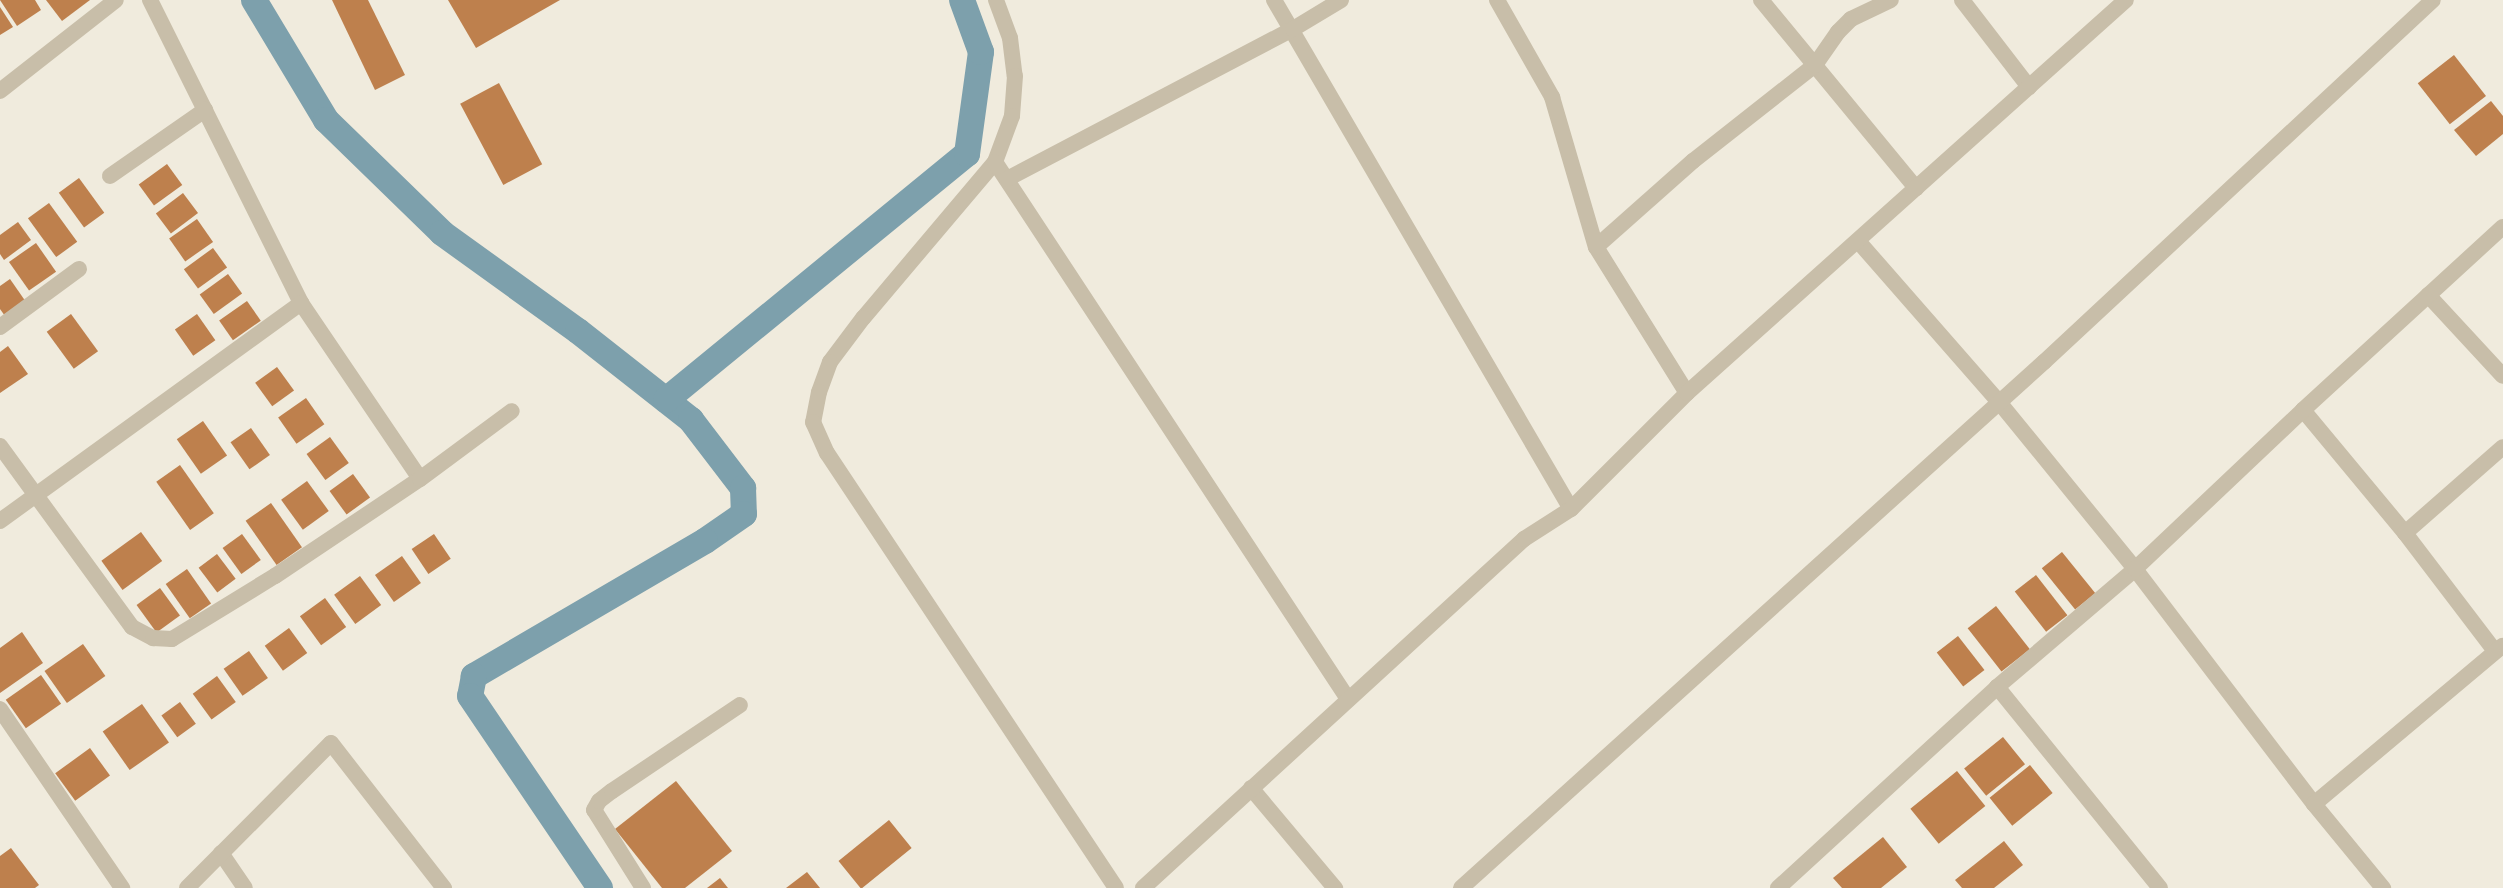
<!DOCTYPE html>
<html>
<head>
<meta charset="utf-8">
<style>
	body { margin:0 }
	#map { position:relative; width:2503px; height:888px; overflow:hidden; background:#f0ebdd; font-family:"DM Sans",sans-serif }
	div>[style] { position:absolute }
	.canal>* { height:26px; margin:-13px; padding:0 13px; transform-origin:13px; border-radius:13px; background:#7da0ac }
	.building>* { inset:0; background:#be804d; transform-origin:0 0 }
	.minor>* { height:16px; margin:-8px; padding:0 8px; transform-origin:8px; border-radius:8px; background:#c8bea9 }
	span { translate:-50% -50%; white-space:nowrap; text-align:center; line-height:1.15; -webkit-text-stroke:4.5px #f8f4e9; paint-order:stroke }
</style>
</head>
<body>
<div id="map">
	<div class="canal">
		<i style="left:254px;top:0;width:140px;rotate:59deg"></i>
		<i style="left:326px;top:120px;width:162px;rotate:44.2deg"></i>
		<i style="left:442px;top:233px;width:168px;rotate:35.8deg"></i>
		<i style="left:578px;top:331px;width:144px;rotate:38.2deg"></i>
		<i style="left:691px;top:420px;width:86px;rotate:52.6deg"></i>
		<i style="left:743px;top:488px;width:26px;rotate:88deg"></i>
		<i style="left:744px;top:514px;width:47px;rotate:145.3deg"></i>
		<i style="left:705px;top:541px;width:268px;rotate:149.7deg"></i>
		<i style="left:474px;top:676px;width:20px;rotate:101deg"></i>
		<i style="left:470px;top:696px;width:232px;rotate:55.9deg"></i>
		<i style="left:666px;top:400px;width:389px;rotate:-39.3deg"></i>
		<i style="left:967px;top:154px;width:103px;rotate:-82.2deg"></i>
		<i style="left:981px;top:52px;width:55px;rotate:-110.1deg"></i>
	</div>
	<div class="building">
		<i style="clip-path:polygon(0 0,35px 0,41px 10px,17px 26px)"></i>
		<i style="clip-path:polygon(46px 0,90px 0,62px 21px)"></i>
		<i style="clip-path:polygon(332px 0,368px 0,405px 75px,375px 90px)"></i>
		<i style="clip-path:polygon(448px 0,560px 0,476px 48px)"></i>
		<i style="clip-path:polygon(0 7px,13px 27px,0 35px)"></i>
		<i style="left:2454px;top:55px;width:52px;height:46px;rotate:52deg"></i>
		<i style="left:499px;top:83px;width:92px;height:44px;rotate:62deg"></i>
		<i style="clip-path:polygon(2491px 101px,2503px 116px,2503px 134px,2476px 156px,2454px 130px)"></i>
		<i style="left:167px;top:164px;width:26px;height:35px;rotate:54deg"></i>
		<i style="left:79px;top:178px;width:43px;height:25px;rotate:54deg"></i>
		<i style="left:183px;top:193px;width:25px;height:34px;rotate:53deg"></i>
		<i style="left:49px;top:203px;width:48px;height:26px;rotate:54deg"></i>
		<i style="left:197px;top:219px;width:28px;height:34px;rotate:55deg"></i>
		<i style="clip-path:polygon(18px 222px,31px 240px,4px 260px,0 254px,0 235px)"></i>
		<i style="left:36px;top:243px;width:35px;height:33px;rotate:55deg"></i>
		<i style="left:213px;top:248px;width:24px;height:36px;rotate:54deg"></i>
		<i style="left:228px;top:274px;width:24px;height:35px;rotate:54deg"></i>
		<i style="clip-path:polygon(10px 279px,26px 302px,5px 316px,0 309px,0 286px)"></i>
		<i style="left:247px;top:301px;width:24px;height:34px;rotate:55deg"></i>
		<i style="left:71px;top:314px;width:46px;height:30px;rotate:54deg"></i>
		<i style="left:197px;top:314px;width:32px;height:27px;rotate:55deg"></i>
		<i style="clip-path:polygon(8px 346px,28px 374px,0 393px,0 352px)"></i>
		<i style="left:277px;top:367px;width:29px;height:27px;rotate:54deg"></i>
		<i style="left:306px;top:398px;width:32px;height:34px;rotate:55deg"></i>
		<i style="left:203px;top:421px;width:42px;height:32px;rotate:55deg"></i>
		<i style="left:251px;top:428px;width:33px;height:25px;rotate:55deg"></i>
		<i style="left:330px;top:437px;width:32px;height:29px;rotate:54deg"></i>
		<i style="left:180px;top:465px;width:59px;height:29px;rotate:55deg"></i>
		<i style="left:353px;top:474px;width:29px;height:29px;rotate:54deg"></i>
		<i style="left:307px;top:481px;width:37px;height:32px;rotate:54deg"></i>
		<i style="left:271px;top:503px;width:54px;height:31px;rotate:55deg"></i>
		<i style="left:141px;top:532px;width:36px;height:49px;rotate:54deg"></i>
		<i style="left:242px;top:534px;width:32px;height:24px;rotate:54deg"></i>
		<i style="left:434px;top:534px;width:30px;height:27px;rotate:56deg"></i>
		<i style="left:2062px;top:552px;width:53px;height:26px;rotate:51deg"></i>
		<i style="left:217px;top:554px;width:31px;height:23px;rotate:53deg"></i>
		<i style="left:402px;top:556px;width:33px;height:33px;rotate:55deg"></i>
		<i style="left:187px;top:569px;width:42px;height:26px;rotate:55deg"></i>
		<i style="left:2036px;top:575px;width:51px;height:27px;rotate:52deg"></i>
		<i style="left:360px;top:576px;width:36px;height:32px;rotate:54deg"></i>
		<i style="left:160px;top:588px;width:34px;height:29px;rotate:54deg"></i>
		<i style="left:325px;top:598px;width:36px;height:31px;rotate:54deg"></i>
		<i style="left:1996px;top:606px;width:55px;height:36px;rotate:52deg"></i>
		<i style="left:289px;top:628px;width:31px;height:30px;rotate:54deg"></i>
		<i style="clip-path:polygon(22px 632px,43px 663px,0 693px,0 648px)"></i>
		<i style="left:1958px;top:636px;width:43px;height:27px;rotate:52deg"></i>
		<i style="left:83px;top:644px;width:39px;height:47px;rotate:55deg"></i>
		<i style="left:249px;top:651px;width:33px;height:31px;rotate:55deg"></i>
		<i style="left:41px;top:675px;width:35px;height:43px;rotate:55deg"></i>
		<i style="left:217px;top:676px;width:32px;height:30px;rotate:54deg"></i>
		<i style="left:180px;top:702px;width:27px;height:23px;rotate:54deg"></i>
		<i style="left:142px;top:704px;width:47px;height:48px;rotate:55deg"></i>
		<i style="left:2003px;top:737px;width:35px;height:50px;rotate:51deg"></i>
		<i style="left:90px;top:748px;width:34px;height:43px;rotate:54deg"></i>
		<i style="left:2030px;top:765px;width:36px;height:52px;rotate:51deg"></i>
		<i style="left:1957px;top:771px;width:45px;height:60px;rotate:51deg"></i>
		<i style="clip-path:polygon(676px 781px,732px 851px,685px 888px,662px 888px,615px 829px)"></i>
		<i style="left:889px;top:820px;width:36px;height:65px;rotate:51deg"></i>
		<i style="clip-path:polygon(1883px 837px,1907px 867px,1881px 888px,1842px 888px,1833px 878px)"></i>
		<i style="clip-path:polygon(2004px 841px,2023px 865px,1994px 888px,1962px 888px,1955px 880px)"></i>
		<i style="clip-path:polygon(11px 848px,39px 885px,35px 888px,0 888px,0 856px)"></i>
		<i style="clip-path:polygon(807px 872px,820px 888px,786px 888px)"></i>
		<i style="clip-path:polygon(720px 878px,728px 888px,707px 888px)"></i>
	</div>
	<div class="minor">
		<i style="left:150px;top:0;width:339px;rotate:63.5deg"></i>
		<i style="left:301px;top:303px;width:212px;rotate:55.9deg"></i>
		<i style="left:996px;top:0;width:40px;rotate:69.8deg"></i>
		<i style="left:1010px;top:38px;width:38px;rotate:83deg"></i>
		<i style="left:1015px;top:76px;width:40px;rotate:94.3deg"></i>
		<i style="left:1012px;top:116px;width:49px;rotate:110.3deg"></i>
		<i style="left:995px;top:162px;width:204px;rotate:130.2deg"></i>
		<i style="left:863px;top:318px;width:55px;rotate:126.9deg"></i>
		<i style="left:830px;top:362px;width:32px;rotate:110deg"></i>
		<i style="left:819px;top:392px;width:31px;rotate:101deg"></i>
		<i style="left:813px;top:422px;width:34px;rotate:66deg"></i>
		<i style="left:827px;top:453px;width:522px;rotate:56.4deg"></i>
		<i style="left:1274px;top:0;width:589px;rotate:59.74deg"></i>
		<i style="left:1497px;top:0;width:112px;rotate:60.4deg"></i>
		<i style="left:1552px;top:97px;width:156px;rotate:73.7deg"></i>
		<i style="left:1596px;top:247px;width:172px;rotate:58.1deg"></i>
		<i style="left:1761px;top:0;width:244px;rotate:50.5deg"></i>
		<i style="left:1962px;top:0;width:110px;rotate:52.4deg"></i>
		<i style="left:0;top:91px;width:147px;rotate:-38.1deg"></i>
		<i style="left:995px;top:162px;width:643px;rotate:56.68deg"></i>
		<i style="left:110px;top:176px;width:116px;rotate:-34.8deg"></i>
		<i style="left:1007px;top:179px;width:323px;rotate:-27.7deg"></i>
		<i style="left:1293px;top:29px;width:56px;rotate:-31.1deg"></i>
		<i style="left:1858px;top:241px;width:214px;rotate:48.8deg"></i>
		<i style="left:1999px;top:402px;width:215px;rotate:50.8deg"></i>
		<i style="left:2135px;top:569px;width:295px;rotate:52.7deg"></i>
		<i style="left:2314px;top:804px;width:109px;rotate:50.6deg"></i>
		<i style="left:1596px;top:247px;width:130px;rotate:-41.6deg"></i>
		<i style="left:1693px;top:161px;width:155px;rotate:-38.2deg"></i>
		<i style="left:1815px;top:65px;width:40px;rotate:-55.1deg"></i>
		<i style="left:1838px;top:32px;width:18px;rotate:-45deg"></i>
		<i style="left:1851px;top:19px;width:44px;rotate:-25.4deg"></i>
		<i style="left:2428px;top:295px;width:110px;rotate:47.2deg"></i>
		<i style="left:0;top:327px;width:98px;rotate:-36.3deg"></i>
		<i style="left:2303px;top:410px;width:160px;rotate:50.3deg"></i>
		<i style="left:2405px;top:533px;width:148px;rotate:52.7deg"></i>
		<i style="left:0;top:446px;width:224px;rotate:53.9deg"></i>
		<i style="left:132px;top:627px;width:24px;rotate:28deg"></i>
		<i style="left:153px;top:638px;width:19px;rotate:3deg"></i>
		<i style="left:172px;top:639px;width:121px;rotate:-31.5deg"></i>
		<i style="left:275px;top:576px;width:174px;rotate:-33.8deg"></i>
		<i style="left:420px;top:479px;width:114px;rotate:-36.5deg"></i>
		<i style="left:0;top:521px;width:372px;rotate:-35.9deg"></i>
		<i style="left:2405px;top:533px;width:130px;rotate:-41.3deg"></i>
		<i style="left:0;top:709px;width:217px;rotate:55.7deg"></i>
		<i style="left:1251px;top:788px;width:131px;rotate:50deg"></i>
		<i style="left:2314px;top:804px;width:246px;rotate:-40deg"></i>
		<i style="left:221px;top:853px;width:42px;rotate:55.6deg"></i>
		<i style="left:187px;top:888px;width:204px;rotate:-45.2deg"></i>
		<i style="left:331px;top:743px;width:184px;rotate:52.1deg"></i>
		<i style="left:643px;top:888px;width:92px;rotate:-122.1deg"></i>
		<i style="left:594px;top:810px;width:10px;rotate:-61deg"></i>
		<i style="left:599px;top:801px;width:16px;rotate:-38deg"></i>
		<i style="left:612px;top:791px;width:154px;rotate:-33.9deg"></i>
		<i style="left:1143px;top:888px;width:517px;rotate:-42.49deg"></i>
		<i style="left:1524px;top:539px;width:56px;rotate:-32.6deg"></i>
		<i style="left:1571px;top:509px;width:164px;rotate:-45deg"></i>
		<i style="left:1687px;top:393px;width:589px;rotate:-41.84deg"></i>
		<i style="left:1461px;top:888px;width:785px;rotate:-42.06deg"></i>
		<i style="left:2044px;top:362px;width:531px;rotate:-42.94deg"></i>
		<i style="left:1778px;top:888px;width:297px;rotate:-42.5deg"></i>
		<i style="left:2160px;top:888px;width:259px;rotate:-129deg"></i>
		<i style="left:1997px;top:687px;width:182px;rotate:-40.5deg"></i>
		<i style="left:2135px;top:569px;width:231px;rotate:-43.4deg"></i>
		<i style="left:2303px;top:410px;width:271px;rotate:-42.5deg"></i>
	</div>
</div>
</body>
</html>
